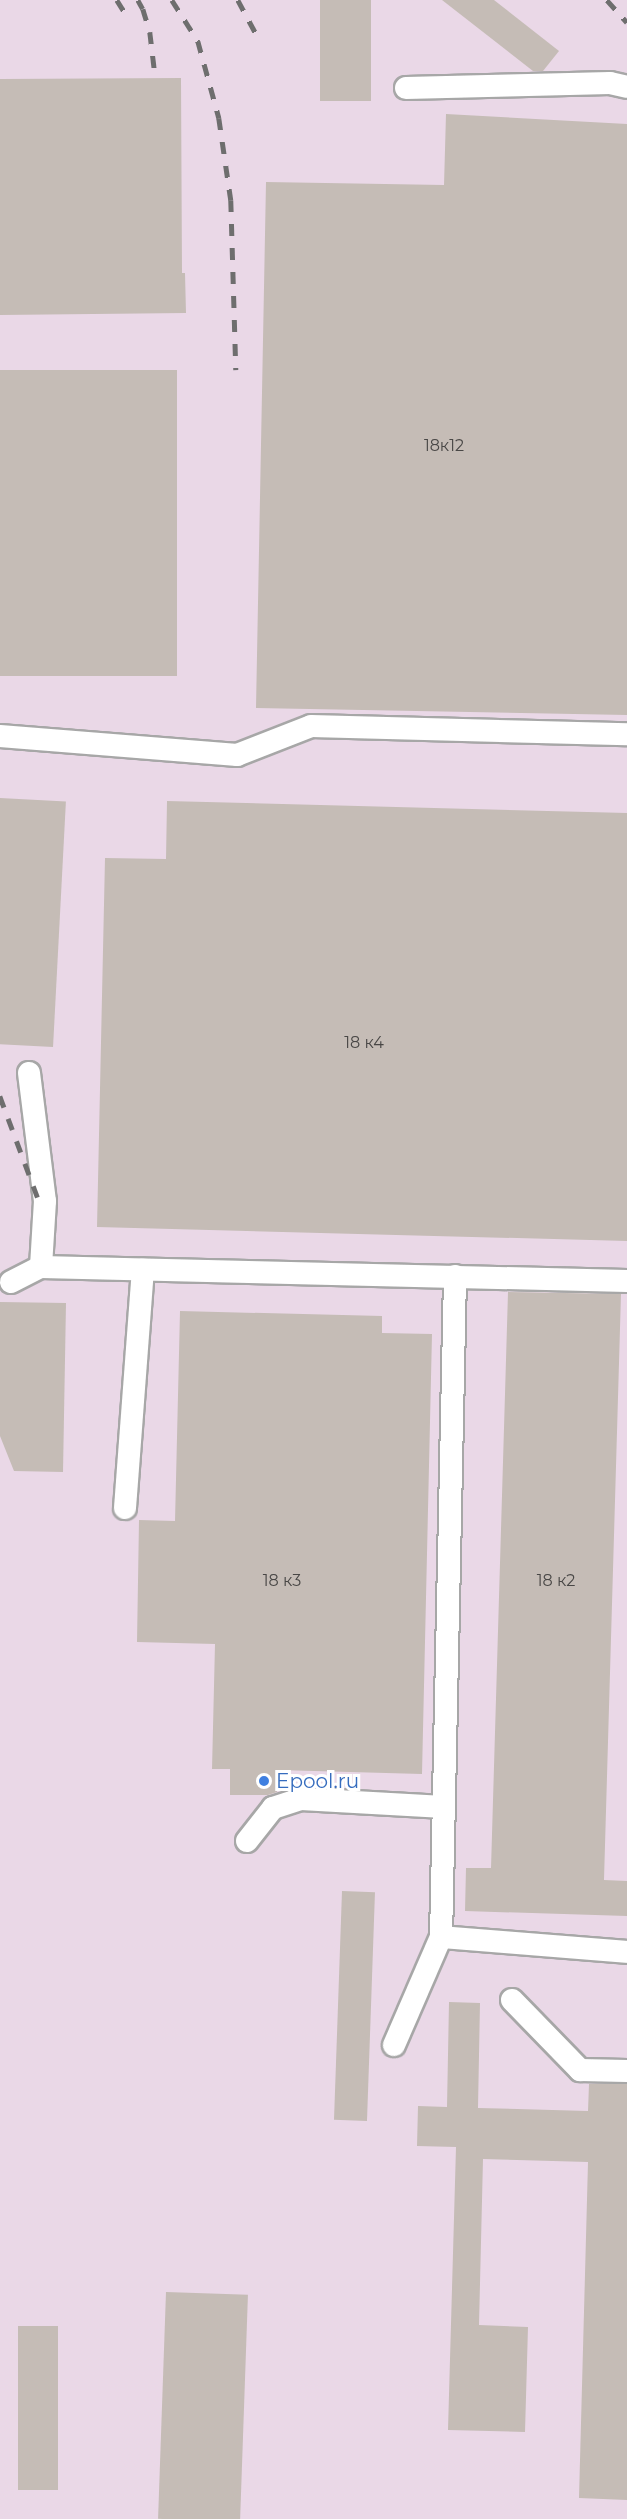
<!DOCTYPE html>
<html>
<head>
<meta charset="utf-8">
<style>
	body { margin:0 }
	#map { position:relative; width:627px; height:2519px; overflow:hidden; background:#f0ece6; font-family:Montserrat,sans-serif }
	div>[style] { position:absolute }
	.industrial>* { inset:0; background:#ead8e7; transform-origin:0 0 }
	.building>* { inset:0; background:#c5bcb6; transform-origin:0 0 }
	.roads { filter:drop-shadow(2px 0 #a7a7a7) drop-shadow(-2px 0 #a7a7a7) drop-shadow(0 2px #a7a7a7) drop-shadow(0 -2px #a7a7a7) }
	.minor>* { height:22px; margin:-11px; padding:0 11px; transform-origin:11px; border-radius:11px; background:#fff }
	.rail>* { height:4.5px; margin-top:-2.25px; transform-origin:0; background:repeating-linear-gradient(90deg,#6e6e6e 0 12px,transparent 0 24px) }
	.dots>* { width:16px; height:16px; translate:-50% -50%; box-sizing:border-box; border:3px solid #fff; border-radius:50% }
	span { translate:-50% -50%; white-space:nowrap; text-align:center; line-height:1.15; -webkit-text-stroke:6px #fff; paint-order:stroke }
	.number-label { font-size:16px; color:#494746 }
	.number-label span { -webkit-text-stroke-width:0 }
	.shop-label { font-size:20px; color:#366cbe }
	.left { translate:0 -50%; text-align:left }
</style>
</head>
<body>
<div id="map">
	<div class="industrial">
		<i style="left:0;top:0;width:627px;height:2519px"></i>
	</div>
	<div class="building">
		<i style="left:320px;top:0;width:51px;height:101px"></i>
		<i style="clip-path:polygon(442px 0,494px 0,559px 51px,543px 71px,533px 71px)"></i>
		<i style="clip-path:polygon(181px 78px,182px 273px,185px 273px,186px 313px,0 315px,0 79px)"></i>
		<i style="clip-path:polygon(446px 114px,627px 124px,627px 715px,256px 708px,266px 182px,444px 185px)"></i>
		<i style="left:177px;top:370px;width:306px;height:177px;rotate:90deg"></i>
		<i style="left:0;top:798px;width:66px;height:246px;rotate:3deg"></i>
		<i style="clip-path:polygon(167px 801px,627px 813px,627px 1241px,97px 1227px,105px 858px,166px 859px)"></i>
		<i style="clip-path:polygon(508px 1292px,621px 1294px,604px 1880px,627px 1881px,627px 1916px,465px 1911px,466px 1868px,491px 1868px)"></i>
		<i style="clip-path:polygon(0 1302px,66px 1303px,63px 1472px,14px 1471px,0 1436px)"></i>
		<i style="clip-path:polygon(180px 1311px,382px 1316px,382px 1333px,432px 1334px,422px 1774px,278px 1770px,277px 1792px,268px 1795px,230px 1795px,230px 1769px,212px 1769px,215px 1644px,137px 1642px,139px 1520px,175px 1521px)"></i>
		<i style="left:342px;top:1891px;width:33px;height:229px;rotate:2deg"></i>
		<i style="clip-path:polygon(449px 2002px,480px 2003px,478px 2108px,588px 2111px,589px 2084px,627px 2084px,627px 2500px,579px 2498px,588px 2162px,483px 2159px,479px 2325px,528px 2327px,525px 2432px,448px 2430px,456px 2147px,417px 2146px,418px 2106px,447px 2107px)"></i>
		<i style="left:166px;top:2292px;width:82px;height:227px;rotate:2deg"></i>
		<i style="left:18px;top:2326px;width:40px;height:164px"></i>
	</div>
	<div class="roads">
		<div class="minor">
			<i style="left:406px;top:88px;width:204px;rotate:-1.4deg"></i>
			<i style="left:610px;top:83px;width:17px;rotate:13deg"></i>
			<i style="left:0;top:736px;width:238px;rotate:4.6deg"></i>
			<i style="left:237px;top:755px;width:79px;rotate:-21.4deg"></i>
			<i style="left:311px;top:726px;width:316px;rotate:1.5deg"></i>
			<i style="left:29px;top:1073px;width:129px;rotate:82.9deg"></i>
			<i style="left:45px;top:1201px;width:66px;rotate:93.5deg"></i>
			<i style="left:41px;top:1267px;width:586px;rotate:1.37deg"></i>
			<i style="left:455px;top:1276px;width:661px;rotate:91.21deg"></i>
			<i style="left:441px;top:1937px;width:187px;rotate:4.6deg"></i>
			<i style="left:11px;top:1282px;width:34px;rotate:-27deg"></i>
			<i style="left:125px;top:1508px;width:239px;rotate:-85.7deg"></i>
			<i style="left:247px;top:1841px;width:42px;rotate:-51.8deg"></i>
			<i style="left:273px;top:1808px;width:29px;rotate:-18deg"></i>
			<i style="left:301px;top:1799px;width:143px;rotate:3.2deg"></i>
			<i style="left:512px;top:2000px;width:98px;rotate:45.8deg"></i>
			<i style="left:580px;top:2070px;width:47px;rotate:1.2deg"></i>
			<i style="left:394px;top:2045px;width:118px;rotate:-66.5deg"></i>
		</div>
	</div>
	<div class="rail">
		<i style="left:117px;top:0;width:13px;rotate:58deg"></i>
		<i style="left:138px;top:0;width:10px;rotate:61deg"></i>
		<i style="left:143px;top:9px;width:24px;rotate:73deg"></i>
		<i style="left:150px;top:32px;width:42px;rotate:83.2deg"></i>
		<i style="left:172px;top:0;width:49px;rotate:57.6deg"></i>
		<i style="left:198px;top:41px;width:80px;rotate:74.7deg"></i>
		<i style="left:219px;top:118px;width:83px;rotate:81.7deg"></i>
		<i style="left:231px;top:200px;width:170px;rotate:88.3deg"></i>
		<i style="left:238px;top:0;width:47px;rotate:61.8deg"></i>
		<i style="left:607px;top:0;width:30px;rotate:48deg"></i>
		<i style="left:0;top:1096px;width:109px;rotate:69.6deg"></i>
	</div>
	<div class="dots">
		<i style="left:264px;top:1781px;background:#3f7fe0"></i>
	</div>
	<div class="number-label">
		<span style="left:444px;top:446px">18к12</span>
		<span style="left:364px;top:1043px">18 к4</span>
		<span style="left:282px;top:1581px">18 к3</span>
		<span style="left:556px;top:1581px">18 к2</span>
	</div>
	<div class="shop-label">
		<span class="left" style="left:276px;top:1781px">Epool.ru</span>
	</div>
</div>
</body>
</html>
